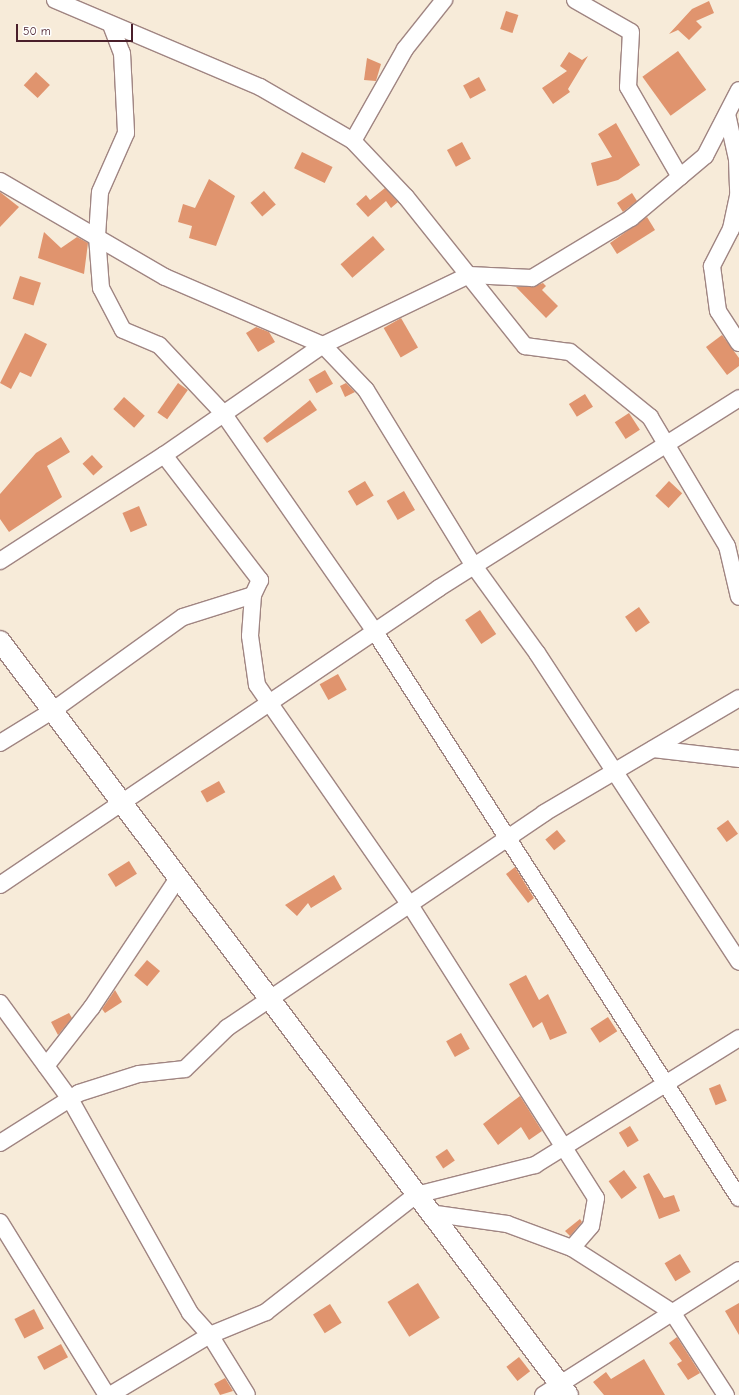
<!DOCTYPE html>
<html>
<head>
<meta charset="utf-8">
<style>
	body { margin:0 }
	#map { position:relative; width:739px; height:1395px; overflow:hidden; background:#f7ebd9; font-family:"Comic Neue",sans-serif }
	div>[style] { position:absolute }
	.building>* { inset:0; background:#e0946e; transform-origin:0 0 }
	.roads { filter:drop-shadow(1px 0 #a08582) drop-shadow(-1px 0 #a08582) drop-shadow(0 1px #a08582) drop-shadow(0 -1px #a08582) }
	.minor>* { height:16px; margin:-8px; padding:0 8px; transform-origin:8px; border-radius:8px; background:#fff }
	.tertiary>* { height:20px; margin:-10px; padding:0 10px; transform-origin:10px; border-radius:10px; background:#fff }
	span { translate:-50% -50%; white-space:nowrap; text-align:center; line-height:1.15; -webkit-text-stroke:3px #fff; paint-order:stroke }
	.scale { position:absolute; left:16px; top:24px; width:117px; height:18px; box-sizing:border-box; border:2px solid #4a1f2b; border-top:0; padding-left:5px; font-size:12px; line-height:14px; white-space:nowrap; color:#4a1f2b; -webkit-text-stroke:3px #fff; paint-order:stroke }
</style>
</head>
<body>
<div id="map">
	<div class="building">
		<i style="clip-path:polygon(709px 1px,714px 13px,696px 21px,702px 27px,689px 40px,678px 30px,669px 34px,692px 9px)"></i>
		<i style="left:506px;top:11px;width:13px;height:19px;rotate:18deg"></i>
		<i style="left:678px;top:51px;width:48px;height:44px;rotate:54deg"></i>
		<i style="clip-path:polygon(569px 52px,582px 60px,588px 56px,568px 89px,570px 92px,553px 104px,542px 88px,567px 71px,560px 66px)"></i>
		<i style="clip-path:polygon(367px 58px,381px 64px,376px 81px,364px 80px)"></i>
		<i style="left:36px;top:72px;width:19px;height:18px;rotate:43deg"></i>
		<i style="left:479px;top:77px;width:15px;height:18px;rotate:62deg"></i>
		<i style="clip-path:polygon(616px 123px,640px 165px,618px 180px,597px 186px,591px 163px,612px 157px,598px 134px)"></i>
		<i style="left:462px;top:142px;width:19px;height:17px;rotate:62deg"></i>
		<i style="left:302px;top:152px;width:34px;height:18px;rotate:26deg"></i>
		<i style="clip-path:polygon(209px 179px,235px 196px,216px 246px,189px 238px,192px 226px,178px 222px,183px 204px,195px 208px)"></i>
		<i style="clip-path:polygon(385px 188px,398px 202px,391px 208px,386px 201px,368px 217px,356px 204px,366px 195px,370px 200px)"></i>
		<i style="left:264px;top:191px;width:18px;height:18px;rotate:49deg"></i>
		<i style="clip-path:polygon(0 192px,19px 207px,0 227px)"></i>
		<i style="clip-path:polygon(632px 193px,637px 201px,623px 212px,617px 203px)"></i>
		<i style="clip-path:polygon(647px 217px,655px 230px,617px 254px,610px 243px)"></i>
		<i style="clip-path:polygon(44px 232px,61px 248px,77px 237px,88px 243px,84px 274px,38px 258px)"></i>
		<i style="left:373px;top:236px;width:18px;height:43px;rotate:49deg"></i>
		<i style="left:20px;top:276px;width:22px;height:24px;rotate:18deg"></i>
		<i style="clip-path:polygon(543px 283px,546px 286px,542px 290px,558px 306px,546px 318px,516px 287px,532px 287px)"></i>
		<i style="left:401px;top:318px;width:34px;height:20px;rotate:60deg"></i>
		<i style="clip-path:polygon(256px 327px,269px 332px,275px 342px,258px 352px,246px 333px)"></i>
		<i style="clip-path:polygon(25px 333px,47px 344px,31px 377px,20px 372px,11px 389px,0 383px)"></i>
		<i style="clip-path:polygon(722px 335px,739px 358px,739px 366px,727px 375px,706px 347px)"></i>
		<i style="left:325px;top:370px;width:16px;height:19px;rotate:60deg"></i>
		<i style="left:178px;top:383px;width:12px;height:36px;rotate:35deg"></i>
		<i style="clip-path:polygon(346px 383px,355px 392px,345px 397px,340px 386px)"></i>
		<i style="left:585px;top:394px;width:15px;height:19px;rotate:58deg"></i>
		<i style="left:124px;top:397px;width:28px;height:16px;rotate:42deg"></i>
		<i style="clip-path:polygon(310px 400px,317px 410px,267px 443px,263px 438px)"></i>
		<i style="left:629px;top:413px;width:20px;height:17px;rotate:57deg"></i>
		<i style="clip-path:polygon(61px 437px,70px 452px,47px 466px,62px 497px,9px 532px,0 519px,0 494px,36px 453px)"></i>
		<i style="left:92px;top:455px;width:16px;height:13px;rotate:47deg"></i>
		<i style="left:365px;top:481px;width:17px;height:20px;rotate:59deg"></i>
		<i style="left:669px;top:481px;width:18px;height:20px;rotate:43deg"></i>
		<i style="left:404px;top:491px;width:22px;height:20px;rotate:60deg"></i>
		<i style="left:139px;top:506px;width:21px;height:18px;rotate:67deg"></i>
		<i style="left:639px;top:607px;width:19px;height:17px;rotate:55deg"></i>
		<i style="left:480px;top:610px;width:29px;height:18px;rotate:56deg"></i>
		<i style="left:338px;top:674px;width:18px;height:21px;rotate:61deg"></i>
		<i style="left:219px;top:781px;width:13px;height:21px;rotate:61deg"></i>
		<i style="left:728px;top:820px;width:17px;height:14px;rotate:54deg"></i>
		<i style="left:557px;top:830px;width:14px;height:15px;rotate:51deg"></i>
		<i style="left:129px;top:861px;width:15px;height:25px;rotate:58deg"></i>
		<i style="clip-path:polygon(515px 867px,534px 898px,528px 903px,506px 874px)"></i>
		<i style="clip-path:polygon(334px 875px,342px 889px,311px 908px,308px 903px,297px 916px,285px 905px)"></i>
		<i style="left:147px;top:960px;width:17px;height:20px;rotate:40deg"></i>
		<i style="clip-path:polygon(526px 975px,539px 1000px,548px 994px,567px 1033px,550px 1040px,542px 1022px,533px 1028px,509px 984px)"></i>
		<i style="clip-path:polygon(115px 990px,122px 1002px,105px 1013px,102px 1009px)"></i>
		<i style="clip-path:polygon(69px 1013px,72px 1018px,58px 1035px,51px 1022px)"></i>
		<i style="left:608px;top:1017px;width:17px;height:21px;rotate:57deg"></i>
		<i style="left:461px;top:1033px;width:18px;height:17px;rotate:61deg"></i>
		<i style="left:720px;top:1084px;width:18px;height:12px;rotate:68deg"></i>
		<i style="clip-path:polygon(520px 1096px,542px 1131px,529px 1140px,521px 1127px,498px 1145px,483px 1124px)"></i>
		<i style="left:630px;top:1126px;width:17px;height:13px;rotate:59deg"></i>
		<i style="left:447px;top:1149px;width:14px;height:14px;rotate:56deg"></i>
		<i style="left:624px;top:1170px;width:22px;height:19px;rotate:54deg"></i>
		<i style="clip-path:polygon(649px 1173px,664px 1198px,674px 1195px,680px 1211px,659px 1219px,643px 1176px)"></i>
		<i style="clip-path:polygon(580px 1219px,582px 1222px,570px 1236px,565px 1231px)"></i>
		<i style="left:680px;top:1254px;width:21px;height:18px;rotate:59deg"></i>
		<i style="left:418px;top:1283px;width:41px;height:36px;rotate:58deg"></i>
		<i style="clip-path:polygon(739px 1303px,739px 1335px,725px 1311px)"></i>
		<i style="left:330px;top:1304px;width:22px;height:20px;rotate:58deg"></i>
		<i style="left:34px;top:1309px;width:22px;height:22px;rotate:63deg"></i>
		<i style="clip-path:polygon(677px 1337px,700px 1373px,688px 1380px,677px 1364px,682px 1361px,669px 1343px)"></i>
		<i style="left:61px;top:1344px;width:15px;height:27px;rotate:62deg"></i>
		<i style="left:519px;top:1357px;width:18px;height:16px;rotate:52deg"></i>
		<i style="clip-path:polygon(644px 1359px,665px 1395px,604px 1395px,593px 1382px,606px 1372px,611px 1379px)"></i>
		<i style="clip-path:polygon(225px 1378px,233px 1391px,220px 1395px,214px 1384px)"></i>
	</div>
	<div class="roads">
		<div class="minor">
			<i style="left:55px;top:0;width:223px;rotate:23deg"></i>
			<i style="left:260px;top:87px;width:108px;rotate:30.1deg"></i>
			<i style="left:353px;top:141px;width:77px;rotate:46.6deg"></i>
			<i style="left:406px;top:197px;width:191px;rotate:51.4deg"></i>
			<i style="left:525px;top:346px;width:45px;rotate:7.6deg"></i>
			<i style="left:570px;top:352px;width:103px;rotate:39.1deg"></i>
			<i style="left:650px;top:417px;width:150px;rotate:59.2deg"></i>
			<i style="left:727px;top:546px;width:52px;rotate:76.8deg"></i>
			<i style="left:575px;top:0;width:64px;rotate:29.7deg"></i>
			<i style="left:631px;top:32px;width:55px;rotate:93.1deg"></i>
			<i style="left:628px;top:87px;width:104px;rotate:60deg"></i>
			<i style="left:111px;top:25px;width:30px;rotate:69deg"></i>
			<i style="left:122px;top:53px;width:80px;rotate:87.1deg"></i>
			<i style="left:126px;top:133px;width:64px;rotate:113.8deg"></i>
			<i style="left:100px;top:192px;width:44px;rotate:93.9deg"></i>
			<i style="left:97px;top:236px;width:52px;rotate:85.6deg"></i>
			<i style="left:101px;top:288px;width:47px;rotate:62.4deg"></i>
			<i style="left:123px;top:330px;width:39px;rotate:23deg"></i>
			<i style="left:159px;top:345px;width:93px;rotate:46.7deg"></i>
			<i style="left:223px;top:413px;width:267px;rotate:55.2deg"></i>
			<i style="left:375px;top:632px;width:673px;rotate:57.25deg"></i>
			<i style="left:727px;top:114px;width:46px;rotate:77.5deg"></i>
			<i style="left:737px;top:159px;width:37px;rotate:88deg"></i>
			<i style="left:738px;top:196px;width:34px;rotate:102deg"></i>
			<i style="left:731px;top:229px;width:42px;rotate:117.2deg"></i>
			<i style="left:712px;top:266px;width:45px;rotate:82.4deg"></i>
			<i style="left:718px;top:311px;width:38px;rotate:57deg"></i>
			<i style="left:353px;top:141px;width:106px;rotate:-60.5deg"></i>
			<i style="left:405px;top:49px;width:63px;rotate:-51.5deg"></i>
			<i style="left:0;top:181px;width:191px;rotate:30.2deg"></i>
			<i style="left:165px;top:277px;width:172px;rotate:23.3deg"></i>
			<i style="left:323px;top:345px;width:62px;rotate:46.3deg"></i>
			<i style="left:366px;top:390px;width:206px;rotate:58.5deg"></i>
			<i style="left:474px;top:566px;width:107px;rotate:54.1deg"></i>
			<i style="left:537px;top:653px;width:369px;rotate:56.8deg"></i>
			<i style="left:164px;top:455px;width:158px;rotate:52.5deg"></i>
			<i style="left:260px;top:580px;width:17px;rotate:115deg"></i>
			<i style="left:253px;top:595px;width:41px;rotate:94.2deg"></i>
			<i style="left:250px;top:636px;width:49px;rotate:81.9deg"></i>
			<i style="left:257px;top:685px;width:268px;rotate:55.2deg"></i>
			<i style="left:410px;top:905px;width:347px;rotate:57.6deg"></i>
			<i style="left:596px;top:1198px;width:28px;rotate:100deg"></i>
			<i style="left:591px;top:1226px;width:29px;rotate:131deg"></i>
			<i style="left:0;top:561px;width:195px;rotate:-32.9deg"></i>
			<i style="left:164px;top:455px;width:193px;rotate:-34.7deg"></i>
			<i style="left:323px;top:345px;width:162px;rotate:-25.6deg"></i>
			<i style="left:469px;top:275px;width:63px;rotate:2.7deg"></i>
			<i style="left:532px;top:278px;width:116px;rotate:-31.2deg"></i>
			<i style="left:631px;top:218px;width:97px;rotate:-40deg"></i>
			<i style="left:705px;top:156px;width:74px;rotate:-62.7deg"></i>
			<i style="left:0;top:743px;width:61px;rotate:-31.6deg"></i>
			<i style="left:52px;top:711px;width:161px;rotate:-35.7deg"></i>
			<i style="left:183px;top:617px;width:73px;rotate:-17.4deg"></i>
			<i style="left:653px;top:749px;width:87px;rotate:6.6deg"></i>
			<i style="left:0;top:885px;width:530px;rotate:-34.08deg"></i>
			<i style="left:439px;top:588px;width:355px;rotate:-32.3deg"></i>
			<i style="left:0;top:1003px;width:119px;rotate:53.9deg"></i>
			<i style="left:70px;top:1099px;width:245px;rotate:60.7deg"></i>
			<i style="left:190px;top:1313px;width:30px;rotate:48deg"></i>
			<i style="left:210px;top:1335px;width:70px;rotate:58.3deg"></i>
			<i style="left:46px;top:1066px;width:75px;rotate:-52.1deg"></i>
			<i style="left:92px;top:1007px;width:155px;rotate:-56.3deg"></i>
			<i style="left:0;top:1143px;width:93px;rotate:-32.3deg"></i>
			<i style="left:79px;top:1093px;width:63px;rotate:-17.6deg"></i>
			<i style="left:139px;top:1074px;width:46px;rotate:-6.2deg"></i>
			<i style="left:185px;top:1069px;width:59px;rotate:-44.3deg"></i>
			<i style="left:227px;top:1028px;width:383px;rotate:-34.1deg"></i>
			<i style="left:544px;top:813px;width:226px;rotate:-30.5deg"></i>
			<i style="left:429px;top:1213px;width:79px;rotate:8deg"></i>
			<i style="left:507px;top:1224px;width:69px;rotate:20.3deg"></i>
			<i style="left:572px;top:1248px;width:119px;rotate:32.6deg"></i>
			<i style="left:672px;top:1312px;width:99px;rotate:57deg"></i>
			<i style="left:0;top:1222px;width:203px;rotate:58.3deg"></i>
			<i style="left:110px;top:1395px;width:117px;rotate:-31deg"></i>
			<i style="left:210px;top:1335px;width:61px;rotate:-22.3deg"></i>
			<i style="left:266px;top:1312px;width:190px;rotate:-38deg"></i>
			<i style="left:416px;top:1195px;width:123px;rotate:-14.1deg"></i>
			<i style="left:535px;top:1165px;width:240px;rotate:-31.9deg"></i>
			<i style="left:543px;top:1395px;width:232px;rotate:-32.5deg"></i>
		</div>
		<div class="tertiary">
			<i style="left:0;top:641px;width:944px;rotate:53.01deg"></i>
		</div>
	</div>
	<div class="scale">50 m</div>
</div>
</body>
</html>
